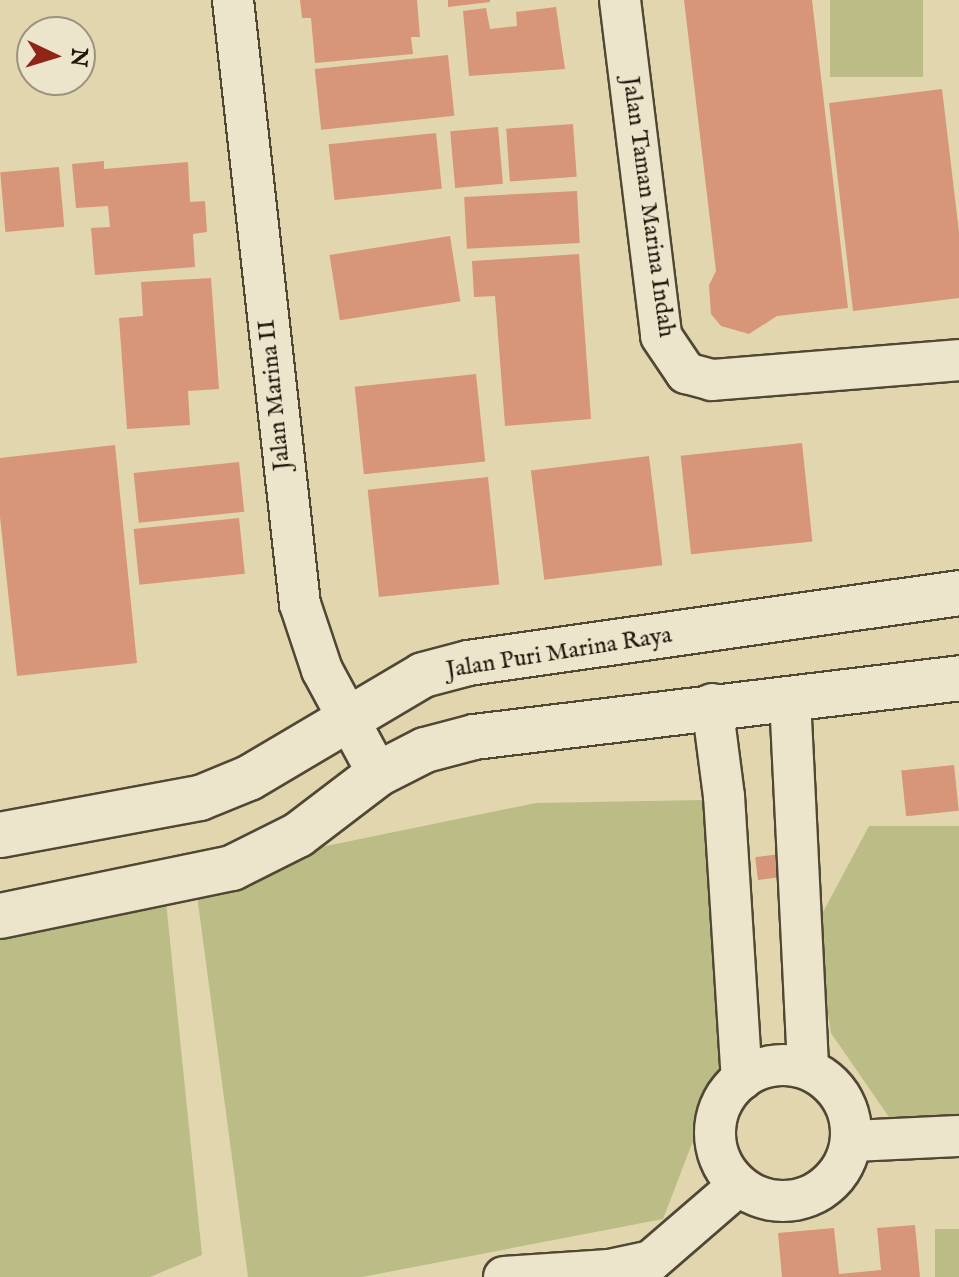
<!DOCTYPE html>
<html>
<head>
<meta charset="utf-8">
<style>
	body { margin:0 }
	#map { position:relative; width:959px; height:1277px; overflow:hidden; background:#e2d6af; font-family:"IM FELL English",serif }
	div>[style] { position:absolute }
	.green>* { inset:0; background:#bbbc86; transform-origin:0 0 }
	.building>* { inset:0; background:#d79679; transform-origin:0 0 }
	.roads { filter:drop-shadow(2px 0 #514735) drop-shadow(-2px 0 #514735) drop-shadow(0 2px #514735) drop-shadow(0 -2px #514735) }
	.street>* { height:40px; margin:-20px; padding:0 20px; transform-origin:20px; border-radius:20px; background:#ece4cb }
	.street>.ring { margin:-20px; padding:0; box-sizing:content-box; background:none; border:40px solid #ece4cb; border-radius:50% }
	.secondary>* { height:44px; margin:-22px; padding:0 22px; transform-origin:22px; border-radius:22px; background:#ece4cb }
	span { translate:-50% -50%; white-space:nowrap; text-align:center; line-height:1.15; -webkit-text-stroke:6px #ece4cb; paint-order:stroke }
	.street-label { font-size:24px; color:#21170c }
	.north { position:absolute; left:16px; top:16px; width:80px; height:80px; box-sizing:border-box; background:#ece4cb; border:2px solid #9b927f; border-radius:50%; rotate:94deg; font-size:22px; font-weight:700; line-height:32px; text-align:center; color:#21170c }
	.north::after { content:''; display:block; margin:auto; width:28px; height:36px; background:#8f2418; clip-path:polygon(50% 0,100% 100%,50% 72%,0 100%) }
</style>
</head>
<body>
<div id="map">
	<div class="green">
		<i style="left:830px;top:0;width:93px;height:77px"></i>
		<i style="clip-path:polygon(704px 800px,726px 1055px,663px 1219px,362px 1277px,248px 1277px,194px 873px,536px 803px)"></i>
		<i style="clip-path:polygon(869px 826px,959px 826px,959px 1117px,893px 1123px,831px 1033px,815px 927px)"></i>
		<i style="clip-path:polygon(164px 882px,202px 1255px,150px 1277px,0 1277px,0 919px)"></i>
		<i style="left:959px;top:1229px;width:48px;height:24px;rotate:90deg"></i>
	</div>
	<div class="building">
		<i style="clip-path:polygon(300px 0,417px 0,420px 37px,411px 37px,413px 54px,315px 63px,311px 18px,302px 18px)"></i>
		<i style="clip-path:polygon(448px 0,490px 0,490px 2px,448px 7px)"></i>
		<i style="clip-path:polygon(684px 0,812px 0,848px 308px,777px 316px,749px 334px,721px 326px,711px 314px,709px 285px,716px 271px)"></i>
		<i style="clip-path:polygon(556px 7px,565px 69px,469px 76px,463px 11px,486px 8px,490px 29px,517px 26px,516px 12px)"></i>
		<i style="left:448px;top:55px;width:61px;height:134px;rotate:84deg"></i>
		<i style="clip-path:polygon(942px 89px,959px 232px,959px 298px,853px 311px,829px 103px)"></i>
		<i style="left:573px;top:124px;width:53px;height:67px;rotate:86deg"></i>
		<i style="left:498px;top:127px;width:57px;height:48px;rotate:85deg"></i>
		<i style="left:436px;top:133px;width:56px;height:108px;rotate:84deg"></i>
		<i style="clip-path:polygon(104px 161px,104px 169px,188px 162px,190px 202px,205px 201px,207px 232px,193px 234px,195px 267px,95px 275px,91px 228px,110px 227px,108px 206px,76px 208px,72px 164px)"></i>
		<i style="left:59px;top:167px;width:60px;height:59px;rotate:85deg"></i>
		<i style="left:577px;top:191px;width:52px;height:113px;rotate:87deg"></i>
		<i style="left:450px;top:236px;width:66px;height:122px;rotate:81deg"></i>
		<i style="clip-path:polygon(579px 254px,591px 419px,505px 426px,495px 296px,474px 297px,472px 261px)"></i>
		<i style="clip-path:polygon(211px 278px,219px 389px,188px 391px,190px 425px,127px 429px,119px 318px,143px 316px,141px 282px)"></i>
		<i style="left:476px;top:374px;width:88px;height:122px;rotate:84deg"></i>
		<i style="left:802px;top:443px;width:99px;height:122px;rotate:84deg"></i>
		<i style="clip-path:polygon(115px 445px,137px 663px,17px 676px,0 517px,0 458px)"></i>
		<i style="left:649px;top:456px;width:110px;height:119px;rotate:83deg"></i>
		<i style="left:239px;top:462px;width:50px;height:106px;rotate:84deg"></i>
		<i style="left:488px;top:477px;width:108px;height:121px;rotate:84deg"></i>
		<i style="left:239px;top:518px;width:56px;height:106px;rotate:84deg"></i>
		<i style="left:954px;top:765px;width:46px;height:53px;rotate:84deg"></i>
		<i style="left:781px;top:854px;width:23px;height:26px;rotate:83deg"></i>
		<i style="clip-path:polygon(915px 1225px,920px 1277px,782px 1277px,778px 1233px,834px 1228px,839px 1274px,881px 1270px,877px 1228px)"></i>
	</div>
	<div class="roads">
		<div class="street">
			<i style="left:233px;top:0;width:608px;rotate:83.67deg"></i>
			<i style="left:300px;top:604px;width:70px;rotate:71.6deg"></i>
			<i style="left:322px;top:670px;width:118px;rotate:61.7deg"></i>
			<i style="left:620px;top:0;width:338px;rotate:83deg"></i>
			<i style="left:661px;top:336px;width:45px;rotate:56deg"></i>
			<i style="left:686px;top:373px;width:27px;rotate:15deg"></i>
			<i style="left:712px;top:380px;width:248px;rotate:-4.6deg"></i>
			<i style="left:790px;top:698px;width:370px;rotate:87.2deg"></i>
			<i style="left:712px;top:704px;width:93px;rotate:82.6deg"></i>
			<i style="left:724px;top:796px;width:284px;rotate:86.4deg"></i>
			<i class="ring" style="left:715px;top:1065px;width:96px;height:96px"></i>
			<i style="left:852px;top:1141px;width:107px;rotate:-2.7deg"></i>
			<i style="left:504px;top:1277px;width:105px;rotate:-3.8deg"></i>
			<i style="left:609px;top:1270px;width:43px;rotate:-12.1deg"></i>
			<i style="left:651px;top:1261px;width:116px;rotate:-40.8deg"></i>
		</div>
		<div class="secondary">
			<i style="left:0;top:835px;width:203px;rotate:-10.5deg"></i>
			<i style="left:200px;top:798px;width:53px;rotate:-22.2deg"></i>
			<i style="left:249px;top:778px;width:202px;rotate:-30.6deg"></i>
			<i style="left:423px;top:675px;width:47px;rotate:-14.9deg"></i>
			<i style="left:468px;top:663px;width:496px;rotate:-8.1deg"></i>
			<i style="left:0;top:916px;width:237px;rotate:-11.7deg"></i>
			<i style="left:232px;top:868px;width:74px;rotate:-26.6deg"></i>
			<i style="left:298px;top:835px;width:101px;rotate:-37.3deg"></i>
			<i style="left:378px;top:774px;width:53px;rotate:-27.1deg"></i>
			<i style="left:425px;top:750px;width:51px;rotate:-14.9deg"></i>
			<i style="left:474px;top:737px;width:489px;rotate:-6.9deg"></i>
		</div>
	</div>
	<div class="street-label">
		<span style="left:648px;top:207px;rotate:82deg">Jalan Taman Marina Indah</span>
		<span style="left:275px;top:395px;rotate:-96deg">Jalan Marina II</span>
		<span style="left:559px;top:653px;rotate:-9deg">Jalan Puri Marina Raya</span>
	</div>
	<div class="north">N</div>
</div>
</body>
</html>
